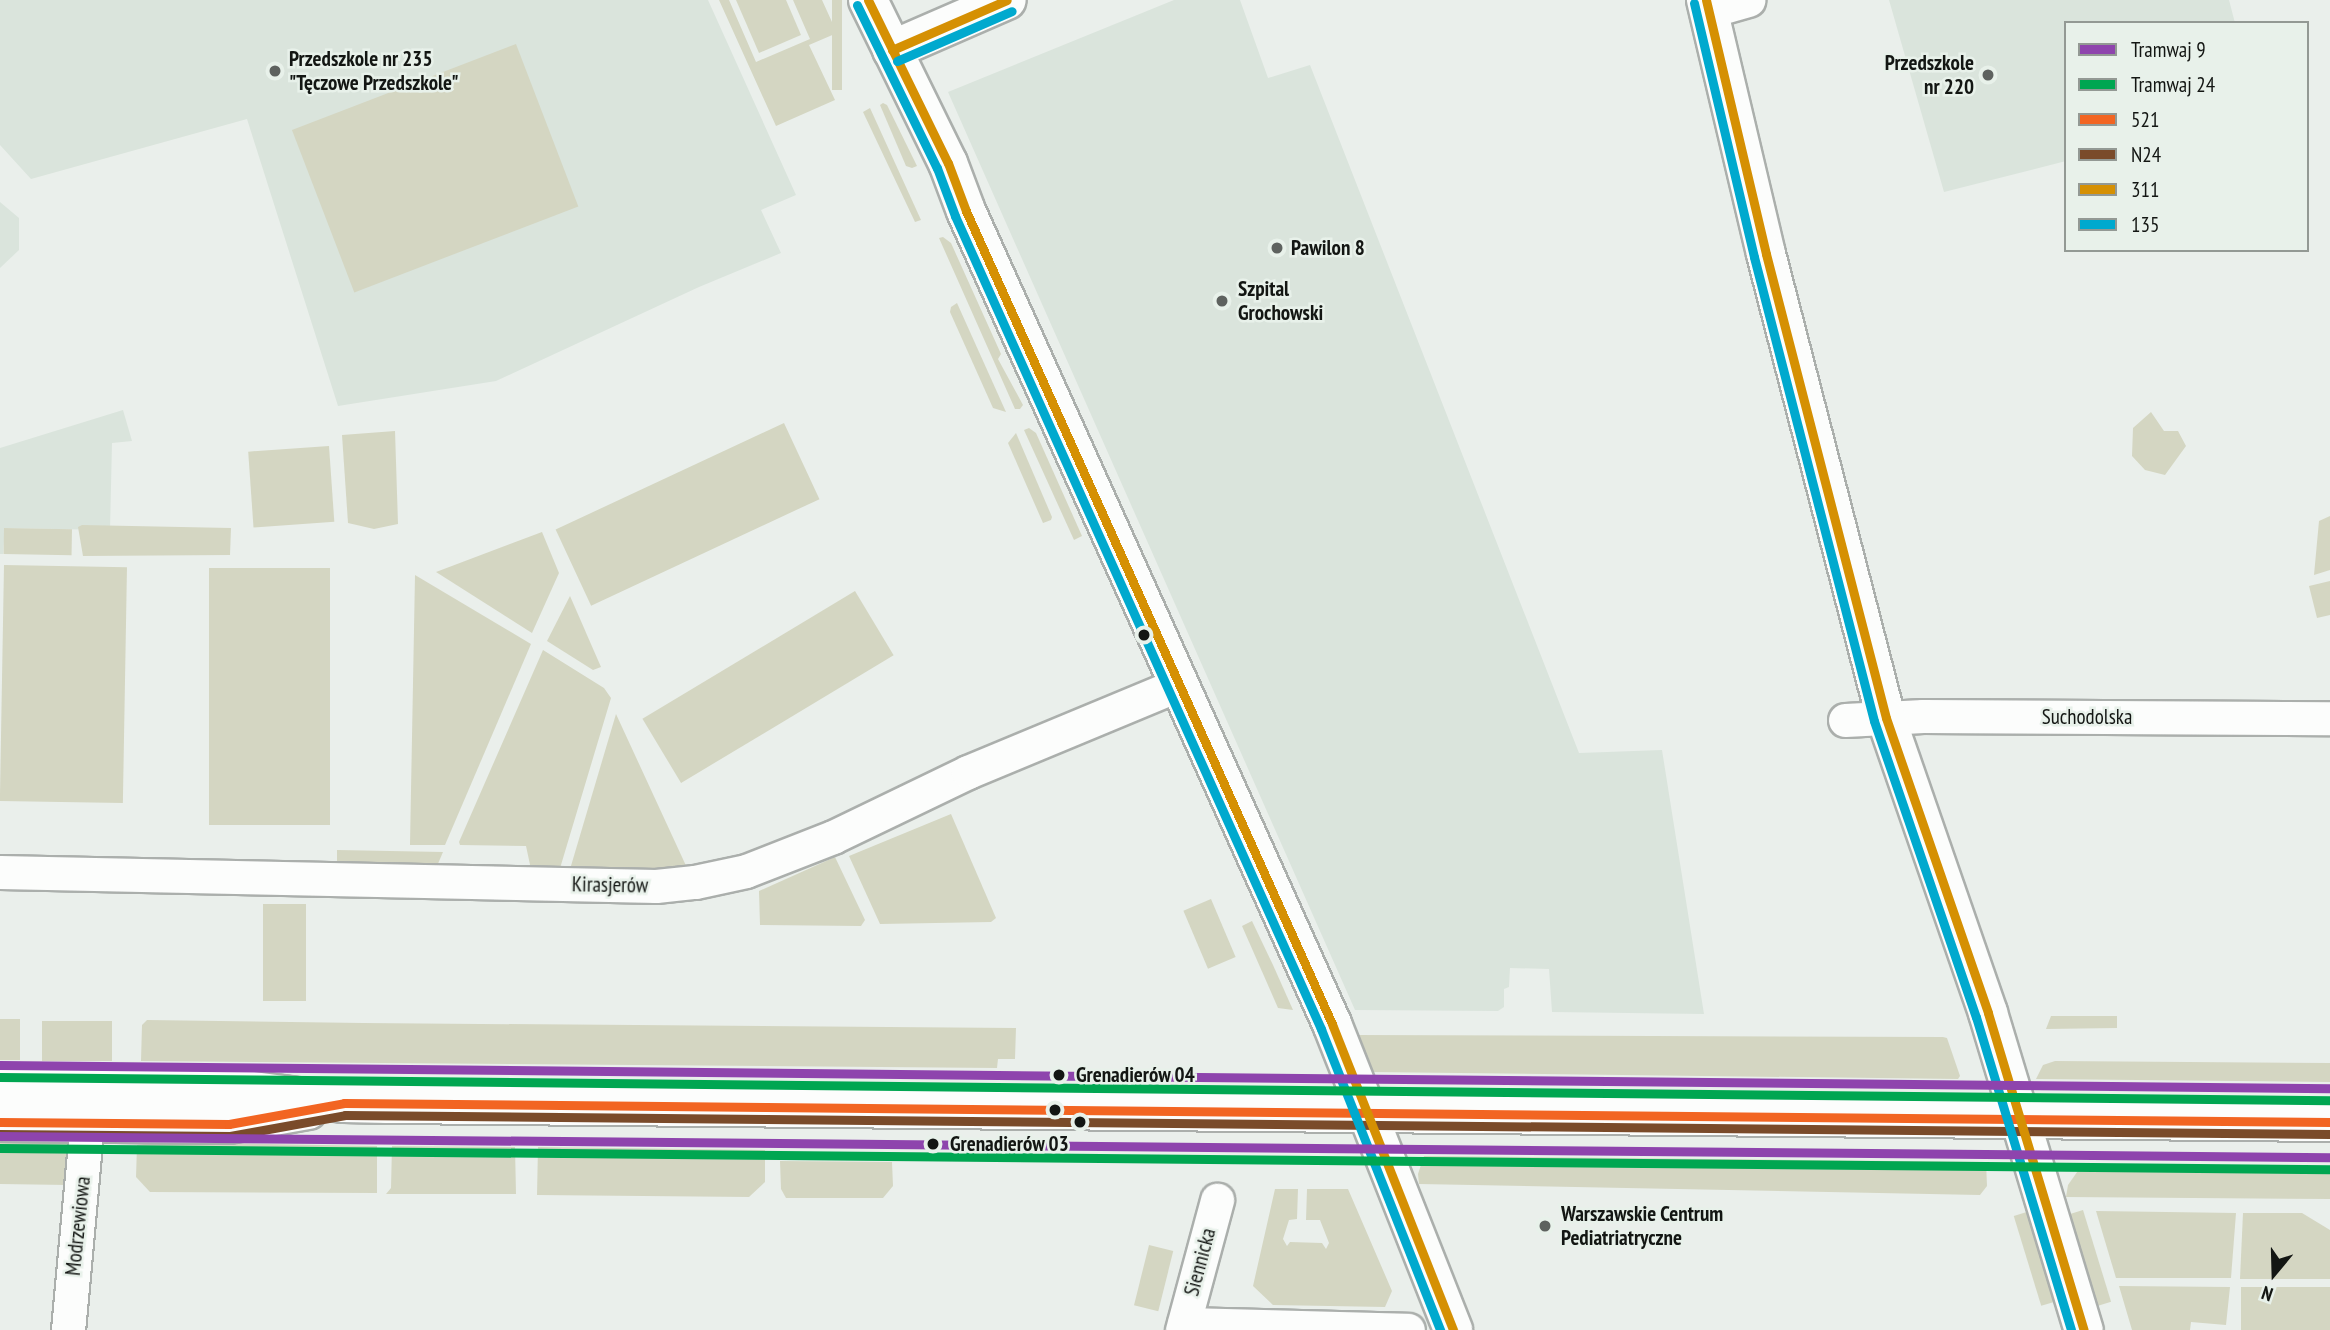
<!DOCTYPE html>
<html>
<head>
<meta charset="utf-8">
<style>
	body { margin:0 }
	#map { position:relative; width:2330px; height:1330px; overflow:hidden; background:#eaefeb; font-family:"PT Sans Narrow",sans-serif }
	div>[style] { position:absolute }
	.built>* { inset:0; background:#dae4dc }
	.green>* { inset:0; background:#d4d6c2; transform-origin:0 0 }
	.roads { filter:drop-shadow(2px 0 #abafac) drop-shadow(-2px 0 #abafac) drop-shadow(0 2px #abafac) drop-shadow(0 -2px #abafac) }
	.minor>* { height:33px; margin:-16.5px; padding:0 16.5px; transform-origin:16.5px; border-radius:16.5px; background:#fcfdfc }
	.tertiary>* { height:38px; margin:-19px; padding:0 19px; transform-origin:19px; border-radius:19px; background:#fcfdfc }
	.secondary>* { height:38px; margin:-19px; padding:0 19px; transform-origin:19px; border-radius:19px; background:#fcfdfc }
	.bus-1>* { height:9px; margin:-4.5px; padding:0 4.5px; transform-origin:4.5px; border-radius:4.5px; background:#f26522 }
	.bus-2>* { height:9px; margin:-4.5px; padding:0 4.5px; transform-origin:4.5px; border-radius:4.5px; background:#7a4b2a }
	.bus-3>* { height:9px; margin:-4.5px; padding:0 4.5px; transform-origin:4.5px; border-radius:4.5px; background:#d59003 }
	.bus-4>* { height:9px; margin:-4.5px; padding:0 4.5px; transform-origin:4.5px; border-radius:4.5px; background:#00a9ce }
	.tram-1>* { height:9px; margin:-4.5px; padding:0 4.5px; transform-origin:4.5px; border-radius:4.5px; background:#8e44ad }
	.tram-2>* { height:9px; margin:-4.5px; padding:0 4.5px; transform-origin:4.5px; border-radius:4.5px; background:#00a651 }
	.dots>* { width:19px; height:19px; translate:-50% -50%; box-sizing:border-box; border:4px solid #e8f1ea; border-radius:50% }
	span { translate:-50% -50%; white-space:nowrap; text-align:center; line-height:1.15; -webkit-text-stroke:5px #e8f1ea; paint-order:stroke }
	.poi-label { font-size:21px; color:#131613; font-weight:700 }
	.left { translate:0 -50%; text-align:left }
	.right { translate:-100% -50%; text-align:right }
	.street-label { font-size:21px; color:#131613 }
	.stop-label { font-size:21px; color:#131613; font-weight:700 }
	.legend { position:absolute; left:2064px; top:21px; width:245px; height:231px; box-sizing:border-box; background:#e8f1ea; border:2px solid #939994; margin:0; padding:9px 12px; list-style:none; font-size:21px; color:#131613 }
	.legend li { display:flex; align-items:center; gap:14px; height:35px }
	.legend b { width:35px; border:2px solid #939994 }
	.north { position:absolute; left:2239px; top:1239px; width:70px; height:70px; -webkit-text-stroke:5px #e8f1ea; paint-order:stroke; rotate:199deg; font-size:19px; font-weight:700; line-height:28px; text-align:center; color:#131613 }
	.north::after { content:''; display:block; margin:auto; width:24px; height:32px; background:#131613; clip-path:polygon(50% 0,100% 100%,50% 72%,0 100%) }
</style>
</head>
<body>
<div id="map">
	<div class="built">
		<i style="clip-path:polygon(0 0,708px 0,796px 195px,761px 210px,781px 253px,699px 287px,496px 381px,338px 406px,247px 119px,31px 179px,0 145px)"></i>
		<i style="clip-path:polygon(1174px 0,1240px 0,1268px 78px,1310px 65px,1579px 753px,1662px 750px,1704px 1014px,1552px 1012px,1549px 969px,1510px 968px,1509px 987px,1504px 989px,1504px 1007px,1498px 1011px,1355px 1010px,948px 92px)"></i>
		<i style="clip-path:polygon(1889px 0,2229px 0,2235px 23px,2066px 23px,2066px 161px,1944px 192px)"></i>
		<i style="clip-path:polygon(0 202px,19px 218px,19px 250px,0 268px)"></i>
		<i style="clip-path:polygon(123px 410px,132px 441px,112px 443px,110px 530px,5px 528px,3px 554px,0 554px,0 448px)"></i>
	</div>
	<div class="green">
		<i style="clip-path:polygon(719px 0,729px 0,756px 62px,810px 39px,793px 0,822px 0,837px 33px,809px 45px,835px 100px,776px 126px)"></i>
		<i style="clip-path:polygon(736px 0,786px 0,801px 35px,759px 53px)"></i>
		<i style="left:832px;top:0;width:10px;height:90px"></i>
		<i style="left:516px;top:44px;width:174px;height:240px;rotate:69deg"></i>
		<i style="clip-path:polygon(883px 103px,887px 105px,917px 166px,912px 168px,906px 166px,880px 105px)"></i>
		<i style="clip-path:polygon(870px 108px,921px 220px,915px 222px,863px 112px)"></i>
		<i style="clip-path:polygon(943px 237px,951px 243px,1001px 354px,998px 359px,1023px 405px,1020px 409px,1015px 409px,939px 238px)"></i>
		<i style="clip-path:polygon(957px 303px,1006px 412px,993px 408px,950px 312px,951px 307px)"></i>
		<i style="clip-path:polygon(2151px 412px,2164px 431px,2178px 431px,2186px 446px,2165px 475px,2145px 470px,2132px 456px,2133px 428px)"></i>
		<i style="left:784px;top:423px;width:84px;height:252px;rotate:65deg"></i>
		<i style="clip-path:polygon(1029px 428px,1036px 433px,1082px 536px,1074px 540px,1024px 430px)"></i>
		<i style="clip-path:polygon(395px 431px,398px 524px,374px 529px,348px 523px,342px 435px)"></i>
		<i style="clip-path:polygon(1016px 433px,1052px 517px,1051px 520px,1043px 523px,1008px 443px)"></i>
		<i style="left:329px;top:446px;width:76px;height:81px;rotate:86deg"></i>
		<i style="clip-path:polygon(2330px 516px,2330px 570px,2314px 575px,2319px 521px)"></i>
		<i style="clip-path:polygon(82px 525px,231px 528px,230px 555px,83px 556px,78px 527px)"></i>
		<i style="left:4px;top:528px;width:68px;height:26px;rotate:1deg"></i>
		<i style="clip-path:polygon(542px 532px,559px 573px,532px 633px,436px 572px)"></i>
		<i style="left:4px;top:565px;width:123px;height:236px;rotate:1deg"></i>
		<i style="left:209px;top:568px;width:121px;height:257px"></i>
		<i style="clip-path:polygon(415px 575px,531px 644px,445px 845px,410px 845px)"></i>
		<i style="clip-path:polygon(2330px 581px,2330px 615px,2317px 618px,2309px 586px)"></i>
		<i style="left:855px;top:591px;width:75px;height:248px;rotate:59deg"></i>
		<i style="clip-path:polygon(570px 596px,601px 667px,593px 670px,547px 641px)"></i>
		<i style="clip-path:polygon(543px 650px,604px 688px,611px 698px,558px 875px,532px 874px,526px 846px,460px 845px,459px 842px)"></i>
		<i style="clip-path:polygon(616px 714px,688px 870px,568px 876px)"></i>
		<i style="clip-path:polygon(951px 814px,996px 918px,991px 922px,880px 924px,849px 856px)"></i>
		<i style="clip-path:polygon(337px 850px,443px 852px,434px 873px,337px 873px)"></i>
		<i style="clip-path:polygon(835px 857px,865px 920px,861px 926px,760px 925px,759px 891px)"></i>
		<i style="left:1211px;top:899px;width:63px;height:30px;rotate:67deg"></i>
		<i style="left:263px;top:904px;width:43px;height:97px"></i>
		<i style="clip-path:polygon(1252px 921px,1273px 965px,1293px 1010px,1278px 1008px,1242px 926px)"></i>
		<i style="clip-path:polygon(2051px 1016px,2117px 1016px,2117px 1028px,2046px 1029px)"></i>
		<i style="left:0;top:1019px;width:20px;height:41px"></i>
		<i style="clip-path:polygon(147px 1020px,363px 1023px,1016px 1028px,1015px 1059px,998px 1059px,997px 1068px,141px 1061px,142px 1025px)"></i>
		<i style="left:42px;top:1021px;width:70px;height:40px"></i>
		<i style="clip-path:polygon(1355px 1035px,1943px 1037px,1947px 1038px,1960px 1076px,1958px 1079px,1370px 1072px)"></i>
		<i style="clip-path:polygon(2055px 1061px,2330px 1063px,2330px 1082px,2036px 1079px,2043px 1065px)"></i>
		<i style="clip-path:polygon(0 1141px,68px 1141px,71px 1151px,68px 1185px,0 1184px)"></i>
		<i style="clip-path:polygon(162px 1142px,377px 1146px,377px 1193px,150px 1192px,136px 1177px,137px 1145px)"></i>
		<i style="clip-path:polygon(392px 1146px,515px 1147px,516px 1194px,386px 1194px,391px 1188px)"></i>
		<i style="clip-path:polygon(538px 1147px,765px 1150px,765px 1182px,749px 1197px,537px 1195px)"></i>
		<i style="clip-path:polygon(1424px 1156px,1986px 1162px,1987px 1186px,1980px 1195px,1419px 1184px,1418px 1174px)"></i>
		<i style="clip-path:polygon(780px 1161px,892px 1162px,893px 1186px,883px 1198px,786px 1198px,781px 1189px)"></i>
		<i style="clip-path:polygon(2082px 1165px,2330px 1166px,2330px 1199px,2066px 1197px,2068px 1185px)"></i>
		<i style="clip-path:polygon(1275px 1189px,1298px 1189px,1297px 1219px,1289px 1220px,1283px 1239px,1287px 1246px,1290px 1242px,1322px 1243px,1326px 1249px,1329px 1243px,1320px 1220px,1306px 1220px,1307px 1189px,1348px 1189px,1392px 1291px,1385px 1307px,1273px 1305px,1253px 1286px)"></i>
		<i style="left:2083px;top:1210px;width:96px;height:16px;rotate:73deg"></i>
		<i style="left:2030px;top:1211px;width:94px;height:17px;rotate:73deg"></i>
		<i style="clip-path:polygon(2096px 1211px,2236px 1213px,2231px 1278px,2116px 1278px)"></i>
		<i style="clip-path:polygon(2243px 1213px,2302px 1213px,2330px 1230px,2330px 1279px,2240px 1279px)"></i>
		<i style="left:1149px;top:1245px;width:25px;height:62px;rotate:14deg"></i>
		<i style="clip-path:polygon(2119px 1286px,2230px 1287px,2226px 1325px,2191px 1322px,2190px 1330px,2132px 1330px)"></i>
		<i style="left:2241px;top:1287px;width:89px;height:43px"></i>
	</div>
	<div class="roads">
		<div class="minor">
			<i style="left:1709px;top:11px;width:41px;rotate:-15.8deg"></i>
			<i style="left:1845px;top:720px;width:78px;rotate:-2.9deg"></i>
			<i style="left:1923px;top:716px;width:407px;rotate:0.3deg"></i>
			<i style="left:0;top:872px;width:656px;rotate:1.22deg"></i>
			<i style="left:656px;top:886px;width:39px;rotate:-6deg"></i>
			<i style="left:695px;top:882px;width:52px;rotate:-12.2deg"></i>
			<i style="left:746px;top:871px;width:93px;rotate:-21.3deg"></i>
			<i style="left:833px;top:837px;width:150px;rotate:-25.7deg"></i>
			<i style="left:968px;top:772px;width:229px;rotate:-22.6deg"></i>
			<i style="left:1184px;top:1324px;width:224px;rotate:1.5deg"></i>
			<i style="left:68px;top:1330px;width:208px;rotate:-84.8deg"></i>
			<i style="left:1182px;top:1330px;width:135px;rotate:-74.9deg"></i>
		</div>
		<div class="tertiary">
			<i style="left:868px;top:0;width:182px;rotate:63.9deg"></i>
			<i style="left:948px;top:163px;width:51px;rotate:69.4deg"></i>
			<i style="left:966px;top:211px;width:892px;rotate:65.76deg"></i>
			<i style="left:1332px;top:1024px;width:329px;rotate:68.4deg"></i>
			<i style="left:1706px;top:0;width:261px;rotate:76.7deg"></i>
			<i style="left:1766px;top:254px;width:479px;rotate:75.5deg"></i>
			<i style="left:1886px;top:718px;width:312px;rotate:70.9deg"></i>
			<i style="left:1988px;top:1013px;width:331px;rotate:73.2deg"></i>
			<i style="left:892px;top:50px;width:125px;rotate:-23.5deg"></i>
		</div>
		<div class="secondary">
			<i style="left:0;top:1086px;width:231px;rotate:0.5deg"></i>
			<i style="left:231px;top:1088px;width:114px;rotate:7.6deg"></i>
			<i style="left:344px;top:1103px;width:43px;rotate:1.3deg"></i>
			<i style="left:387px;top:1104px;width:1943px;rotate:0.53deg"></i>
			<i style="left:0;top:1122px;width:229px;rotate:0.5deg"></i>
			<i style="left:229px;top:1124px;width:80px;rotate:-10deg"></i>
		</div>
	</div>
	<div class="bus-1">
		<i style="left:0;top:1122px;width:229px;rotate:0.5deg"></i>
		<i style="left:229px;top:1124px;width:117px;rotate:-10.3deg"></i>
		<i style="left:344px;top:1103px;width:1986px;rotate:0.55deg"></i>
	</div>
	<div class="bus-2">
		<i style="left:0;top:1134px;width:230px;rotate:0.5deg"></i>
		<i style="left:230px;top:1136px;width:117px;rotate:-10.3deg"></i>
		<i style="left:345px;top:1115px;width:1985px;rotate:0.55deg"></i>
	</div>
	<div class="bus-3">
		<i style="left:868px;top:0;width:182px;rotate:63.9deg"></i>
		<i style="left:948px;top:163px;width:51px;rotate:69.4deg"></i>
		<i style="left:966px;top:211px;width:892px;rotate:65.76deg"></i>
		<i style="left:1332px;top:1024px;width:329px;rotate:68.4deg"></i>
		<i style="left:1706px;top:0;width:261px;rotate:76.7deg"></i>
		<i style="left:1766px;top:254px;width:479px;rotate:75.5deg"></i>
		<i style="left:1886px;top:718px;width:312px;rotate:70.9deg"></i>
		<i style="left:1988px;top:1013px;width:331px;rotate:73.2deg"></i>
		<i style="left:892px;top:50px;width:125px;rotate:-23.5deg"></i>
	</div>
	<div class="bus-4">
		<i style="left:1694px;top:3px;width:261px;rotate:76.7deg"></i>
		<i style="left:1754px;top:257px;width:479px;rotate:75.5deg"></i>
		<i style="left:1874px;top:721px;width:313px;rotate:71deg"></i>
		<i style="left:1976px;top:1017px;width:327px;rotate:73.1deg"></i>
		<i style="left:857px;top:5px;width:182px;rotate:63.9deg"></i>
		<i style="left:937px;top:168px;width:51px;rotate:69.4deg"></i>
		<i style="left:955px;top:216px;width:892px;rotate:65.76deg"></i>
		<i style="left:1321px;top:1029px;width:324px;rotate:68.4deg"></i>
		<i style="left:897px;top:61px;width:125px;rotate:-23.5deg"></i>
	</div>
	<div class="tram-1">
		<i style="left:0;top:1065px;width:2330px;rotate:0.57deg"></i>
		<i style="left:0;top:1136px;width:2330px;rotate:0.52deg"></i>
	</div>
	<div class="tram-2">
		<i style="left:0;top:1077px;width:2330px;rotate:0.57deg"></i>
		<i style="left:0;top:1148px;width:2330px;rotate:0.52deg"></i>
	</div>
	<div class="dots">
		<i style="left:275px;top:71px;background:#5e625f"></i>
		<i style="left:1988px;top:75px;background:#5e625f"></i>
		<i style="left:1277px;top:248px;background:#5e625f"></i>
		<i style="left:1222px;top:301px;background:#5e625f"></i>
		<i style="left:1144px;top:635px;background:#131613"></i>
		<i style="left:1059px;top:1075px;background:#131613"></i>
		<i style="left:1055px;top:1110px;background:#131613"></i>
		<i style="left:1080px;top:1122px;background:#131613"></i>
		<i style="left:933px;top:1144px;background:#131613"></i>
		<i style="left:1545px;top:1226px;background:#5e625f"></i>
	</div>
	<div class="poi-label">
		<span class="left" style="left:289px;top:71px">Przedszkole nr 235<br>"Tęczowe Przedszkole"</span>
		<span class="right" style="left:1974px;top:75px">Przedszkole<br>nr 220</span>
		<span class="left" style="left:1291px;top:248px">Pawilon 8</span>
		<span class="left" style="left:1238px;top:301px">Szpital<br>Grochowski</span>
		<span class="left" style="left:1561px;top:1226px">Warszawskie Centrum<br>Pediatriatryczne</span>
	</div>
	<div class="street-label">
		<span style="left:2087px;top:717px">Suchodolska</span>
		<span style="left:610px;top:885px;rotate:1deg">Kirasjerów</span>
		<span style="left:78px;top:1226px;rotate:-84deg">Modrzewiowa</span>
		<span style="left:1200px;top:1262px;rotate:-75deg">Siennicka</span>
	</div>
	<div class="stop-label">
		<span class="left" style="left:1076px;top:1075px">Grenadierów 04</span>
		<span class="left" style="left:950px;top:1144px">Grenadierów 03</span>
	</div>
	<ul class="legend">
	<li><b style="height:9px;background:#8e44ad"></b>Tramwaj 9</li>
	<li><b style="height:9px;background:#00a651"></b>Tramwaj 24</li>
	<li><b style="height:9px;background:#f26522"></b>521</li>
	<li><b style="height:9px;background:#7a4b2a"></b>N24</li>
	<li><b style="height:9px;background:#d59003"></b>311</li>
	<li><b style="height:9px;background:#00a9ce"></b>135</li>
	</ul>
	<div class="north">N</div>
</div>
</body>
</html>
